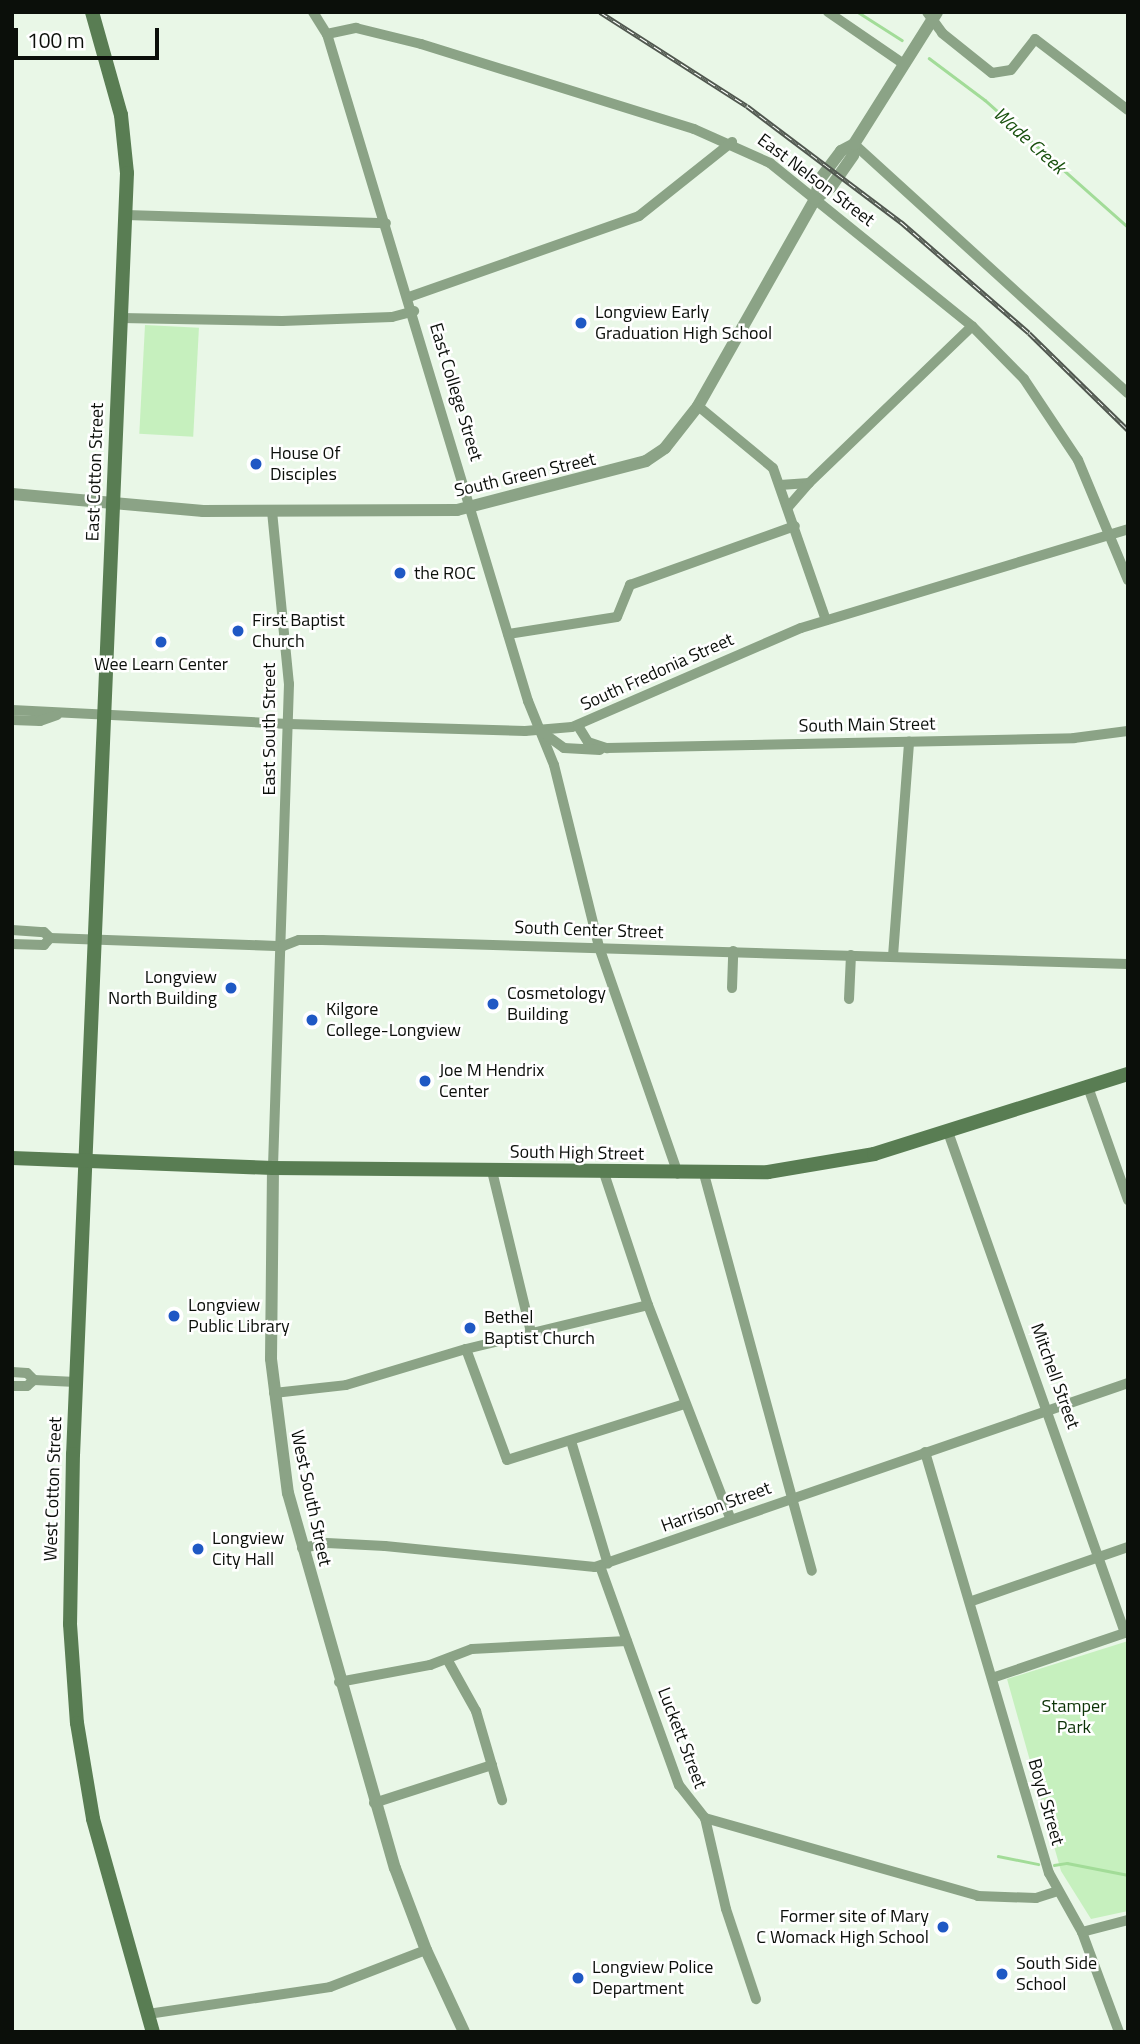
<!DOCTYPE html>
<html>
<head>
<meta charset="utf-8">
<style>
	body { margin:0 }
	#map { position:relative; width:1140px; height:2044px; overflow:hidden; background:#e9f7e7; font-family:"Titillium Web",sans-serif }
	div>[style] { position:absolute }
	.green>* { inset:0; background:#c6f0be; transform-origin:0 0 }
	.stream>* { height:2.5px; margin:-1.25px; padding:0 1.25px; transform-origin:1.25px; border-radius:1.25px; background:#a2dc98 }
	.minor>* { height:10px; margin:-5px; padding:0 5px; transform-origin:5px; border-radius:5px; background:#8ba386 }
	.tertiary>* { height:12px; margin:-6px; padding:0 6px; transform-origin:6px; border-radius:6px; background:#8ba386 }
	.secondary>* { height:14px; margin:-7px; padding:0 7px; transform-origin:7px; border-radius:7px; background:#597d53 }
	.rail>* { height:5px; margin-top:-2.5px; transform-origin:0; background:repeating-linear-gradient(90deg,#fff 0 8px,#50574f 0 16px); box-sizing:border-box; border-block:2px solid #50574f }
	.dots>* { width:19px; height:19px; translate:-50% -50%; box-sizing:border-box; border:4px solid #fff; border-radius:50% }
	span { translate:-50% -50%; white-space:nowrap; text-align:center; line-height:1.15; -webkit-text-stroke:5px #fff; paint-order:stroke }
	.street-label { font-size:18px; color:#0b0f0a }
	.poi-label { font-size:18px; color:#0b0f0a }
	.left { translate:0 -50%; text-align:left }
	.right { translate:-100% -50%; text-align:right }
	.park-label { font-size:18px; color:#0c3306 }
	.water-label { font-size:19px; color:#19510e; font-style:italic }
	.frame { position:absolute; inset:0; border:14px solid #0b0f0a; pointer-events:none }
	.scale { position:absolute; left:14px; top:28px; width:145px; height:32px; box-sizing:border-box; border:4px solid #0b0f0a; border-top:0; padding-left:9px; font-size:21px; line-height:24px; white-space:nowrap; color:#0b0f0a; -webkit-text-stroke:5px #fff; paint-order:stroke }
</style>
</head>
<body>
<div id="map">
	<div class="green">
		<i style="left:145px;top:325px;width:54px;height:109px;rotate:3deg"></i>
		<i style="clip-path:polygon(1128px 1641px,1128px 1911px,1091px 1919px,1061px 1871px,1007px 1679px)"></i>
	</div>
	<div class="stream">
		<i style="left:858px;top:12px;width:52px;rotate:32.5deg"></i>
		<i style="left:929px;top:58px;width:70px;rotate:36.9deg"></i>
		<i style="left:985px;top:100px;width:191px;rotate:41.6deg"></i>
		<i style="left:998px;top:1856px;width:41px;rotate:11.3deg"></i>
		<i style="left:1054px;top:1865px;width:13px;rotate:-9deg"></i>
		<i style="left:1067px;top:1863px;width:62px;rotate:11.1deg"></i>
	</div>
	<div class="minor">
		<i style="left:313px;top:12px;width:26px;rotate:58deg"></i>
		<i style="left:327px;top:34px;width:697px;rotate:73.23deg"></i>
		<i style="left:528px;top:701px;width:69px;rotate:67.9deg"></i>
		<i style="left:554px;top:765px;width:187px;rotate:76.1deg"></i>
		<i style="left:599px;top:947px;width:240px;rotate:70.8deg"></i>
		<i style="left:828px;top:12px;width:93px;rotate:34.5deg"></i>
		<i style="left:927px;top:12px;width:26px;rotate:54deg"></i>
		<i style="left:942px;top:33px;width:64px;rotate:38.7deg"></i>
		<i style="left:992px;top:73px;width:19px;rotate:-9deg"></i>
		<i style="left:1011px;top:70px;width:39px;rotate:-52deg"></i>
		<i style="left:1035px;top:39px;width:117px;rotate:37.4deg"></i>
		<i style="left:327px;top:34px;width:30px;rotate:-12deg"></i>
		<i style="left:356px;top:28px;width:67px;rotate:13.8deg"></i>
		<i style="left:421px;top:44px;width:286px;rotate:17.3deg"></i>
		<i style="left:694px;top:129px;width:83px;rotate:24.1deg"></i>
		<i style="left:770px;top:163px;width:260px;rotate:38.9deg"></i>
		<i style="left:972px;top:326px;width:74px;rotate:45.5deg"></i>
		<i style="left:1024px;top:379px;width:97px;rotate:56.3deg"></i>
		<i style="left:1078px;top:460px;width:130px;rotate:67.4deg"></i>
		<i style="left:854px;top:144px;width:370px;rotate:42.3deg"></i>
		<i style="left:126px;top:215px;width:260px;rotate:1.8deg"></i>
		<i style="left:409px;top:297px;width:244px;rotate:-19.4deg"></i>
		<i style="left:639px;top:216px;width:119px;rotate:-38.5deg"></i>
		<i style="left:121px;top:318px;width:161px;rotate:1.1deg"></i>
		<i style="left:282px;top:321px;width:110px;rotate:-2.1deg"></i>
		<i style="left:392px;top:317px;width:23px;rotate:-15deg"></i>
		<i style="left:698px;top:406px;width:97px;rotate:39.6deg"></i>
		<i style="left:773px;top:468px;width:161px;rotate:70.8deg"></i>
		<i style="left:809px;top:483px;width:226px;rotate:-43.9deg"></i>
		<i style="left:780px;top:485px;width:29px;rotate:-4deg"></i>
		<i style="left:809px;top:483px;width:32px;rotate:131deg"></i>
		<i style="left:272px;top:511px;width:174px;rotate:84.4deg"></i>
		<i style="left:289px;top:684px;width:484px;rotate:91.9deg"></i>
		<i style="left:508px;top:634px;width:110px;rotate:-8.9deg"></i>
		<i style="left:617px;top:617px;width:35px;rotate:-68deg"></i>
		<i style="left:630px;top:585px;width:175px;rotate:-19.7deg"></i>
		<i style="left:12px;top:710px;width:277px;rotate:2.9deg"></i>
		<i style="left:289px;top:724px;width:236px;rotate:1.7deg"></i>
		<i style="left:525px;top:731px;width:47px;rotate:-4.9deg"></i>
		<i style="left:572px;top:727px;width:249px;rotate:-23.4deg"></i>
		<i style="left:801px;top:628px;width:342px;rotate:-16.8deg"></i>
		<i style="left:12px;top:720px;width:28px;rotate:2deg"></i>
		<i style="left:40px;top:721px;width:18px;rotate:-19deg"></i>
		<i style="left:578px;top:726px;width:19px;rotate:58deg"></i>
		<i style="left:588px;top:742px;width:20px;rotate:18deg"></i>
		<i style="left:607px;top:748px;width:467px;rotate:-1.2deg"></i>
		<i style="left:1074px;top:738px;width:54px;rotate:-7.4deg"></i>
		<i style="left:542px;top:732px;width:27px;rotate:36deg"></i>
		<i style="left:564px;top:748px;width:36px;rotate:3deg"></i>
		<i style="left:12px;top:930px;width:32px;rotate:4deg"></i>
		<i style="left:44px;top:932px;width:8px;rotate:45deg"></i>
		<i style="left:50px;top:938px;width:233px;rotate:2deg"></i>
		<i style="left:283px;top:946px;width:17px;rotate:-21deg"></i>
		<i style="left:299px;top:940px;width:23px"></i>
		<i style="left:322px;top:940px;width:806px;rotate:1.71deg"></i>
		<i style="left:12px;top:944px;width:32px;rotate:2deg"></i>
		<i style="left:44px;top:945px;width:9px;rotate:-49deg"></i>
		<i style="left:893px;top:956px;width:215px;rotate:-85.7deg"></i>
		<i style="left:732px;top:988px;width:37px;rotate:-88deg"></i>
		<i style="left:849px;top:999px;width:44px;rotate:-87.4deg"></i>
		<i style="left:1088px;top:1087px;width:120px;rotate:70.5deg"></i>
		<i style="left:948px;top:1132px;width:531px;rotate:70.54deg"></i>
		<i style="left:492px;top:1171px;width:170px;rotate:76.4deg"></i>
		<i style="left:604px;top:1173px;width:139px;rotate:71.6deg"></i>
		<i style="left:648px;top:1305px;width:230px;rotate:68.9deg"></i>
		<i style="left:704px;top:1174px;width:411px;rotate:74.8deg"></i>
		<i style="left:466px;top:1349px;width:118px;rotate:69.7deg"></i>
		<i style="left:507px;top:1460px;width:187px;rotate:-17.5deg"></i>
		<i style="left:12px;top:1372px;width:15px;rotate:4deg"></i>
		<i style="left:27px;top:1373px;width:10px;rotate:45deg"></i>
		<i style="left:12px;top:1386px;width:15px"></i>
		<i style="left:27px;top:1386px;width:9px;rotate:-41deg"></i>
		<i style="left:34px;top:1380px;width:42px;rotate:2.7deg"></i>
		<i style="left:274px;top:1393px;width:72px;rotate:-6.3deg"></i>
		<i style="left:346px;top:1385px;width:125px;rotate:-16.7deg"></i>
		<i style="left:466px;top:1349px;width:187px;rotate:-13.6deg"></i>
		<i style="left:571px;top:1441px;width:128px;rotate:73.3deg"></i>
		<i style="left:925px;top:1452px;width:439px;rotate:73.6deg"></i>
		<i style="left:1049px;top:1873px;width:68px;rotate:60.8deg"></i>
		<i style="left:1082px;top:1932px;width:107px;rotate:69.7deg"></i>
		<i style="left:302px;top:1548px;width:25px;rotate:-11deg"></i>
		<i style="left:327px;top:1543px;width:58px;rotate:3deg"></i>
		<i style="left:385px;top:1546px;width:211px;rotate:5.7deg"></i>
		<i style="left:595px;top:1567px;width:564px;rotate:-19.05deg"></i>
		<i style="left:600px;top:1566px;width:233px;rotate:70.2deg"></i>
		<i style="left:679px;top:1785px;width:42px;rotate:51.8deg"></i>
		<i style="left:705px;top:1818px;width:93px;rotate:77deg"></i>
		<i style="left:726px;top:1909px;width:95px;rotate:71.6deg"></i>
		<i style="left:972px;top:1601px;width:165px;rotate:-19.1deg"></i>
		<i style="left:447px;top:1659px;width:60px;rotate:60.9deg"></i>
		<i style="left:476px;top:1711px;width:93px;rotate:73.7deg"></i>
		<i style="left:992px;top:1678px;width:144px;rotate:-18.7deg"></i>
		<i style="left:339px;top:1682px;width:93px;rotate:-10.6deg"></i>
		<i style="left:430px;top:1665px;width:45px;rotate:-20.9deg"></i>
		<i style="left:472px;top:1649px;width:155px;rotate:-3deg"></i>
		<i style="left:374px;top:1803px;width:124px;rotate:-17.9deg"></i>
		<i style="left:705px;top:1818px;width:284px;rotate:15.9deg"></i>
		<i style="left:978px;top:1896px;width:58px;rotate:2deg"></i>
		<i style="left:1036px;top:1898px;width:23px;rotate:-18deg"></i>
		<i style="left:1082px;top:1932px;width:48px;rotate:-14.6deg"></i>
		<i style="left:148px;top:2014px;width:184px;rotate:-8.4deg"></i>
		<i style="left:330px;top:1987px;width:103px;rotate:-21.1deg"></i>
	</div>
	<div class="tertiary">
		<i style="left:815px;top:199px;width:20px;rotate:-37deg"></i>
		<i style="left:831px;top:187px;width:39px;rotate:-55deg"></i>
		<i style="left:853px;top:155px;width:11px;rotate:-85deg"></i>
		<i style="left:12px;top:494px;width:192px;rotate:5.1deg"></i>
		<i style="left:203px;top:511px;width:254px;rotate:-0.2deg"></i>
		<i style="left:457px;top:510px;width:195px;rotate:-14.5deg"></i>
		<i style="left:646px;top:461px;width:23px;rotate:-34deg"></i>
		<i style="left:665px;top:448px;width:53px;rotate:-51.8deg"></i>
		<i style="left:698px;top:406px;width:238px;rotate:-60.5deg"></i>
		<i style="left:815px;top:199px;width:21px;rotate:-76deg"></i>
		<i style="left:820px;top:179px;width:35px;rotate:-53deg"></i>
		<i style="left:841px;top:151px;width:15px;rotate:-28deg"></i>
		<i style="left:854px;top:144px;width:156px;rotate:-57.8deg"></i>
		<i style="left:273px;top:1168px;width:191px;rotate:90.6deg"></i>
		<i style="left:271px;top:1359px;width:135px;rotate:82.8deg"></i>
		<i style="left:288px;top:1493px;width:390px;rotate:74.1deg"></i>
		<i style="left:395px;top:1868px;width:88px;rotate:69.3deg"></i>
		<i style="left:426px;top:1950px;width:90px;rotate:65.1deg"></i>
	</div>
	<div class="secondary">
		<i style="left:92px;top:12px;width:107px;rotate:74.3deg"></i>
		<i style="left:121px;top:115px;width:58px;rotate:84.1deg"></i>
		<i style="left:127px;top:173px;width:1282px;rotate:92.41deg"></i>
		<i style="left:73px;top:1454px;width:170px;rotate:91deg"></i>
		<i style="left:70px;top:1624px;width:99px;rotate:86deg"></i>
		<i style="left:77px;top:1723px;width:97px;rotate:80.5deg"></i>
		<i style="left:93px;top:1819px;width:221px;rotate:74.3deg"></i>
		<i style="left:12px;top:1158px;width:261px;rotate:2.2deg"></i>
		<i style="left:273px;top:1168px;width:495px;rotate:0.5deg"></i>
		<i style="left:768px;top:1172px;width:108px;rotate:-9.6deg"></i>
		<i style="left:874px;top:1154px;width:266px;rotate:-17.5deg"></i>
	</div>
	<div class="rail">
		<i style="left:600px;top:12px;width:174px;rotate:32.6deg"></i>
		<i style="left:747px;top:106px;width:193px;rotate:37deg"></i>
		<i style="left:901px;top:222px;width:169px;rotate:40.9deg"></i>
		<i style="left:1029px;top:333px;width:139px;rotate:44.4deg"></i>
	</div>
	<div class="dots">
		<i style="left:581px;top:323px;background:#1f58c4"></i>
		<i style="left:256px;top:464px;background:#1f58c4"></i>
		<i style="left:400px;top:573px;background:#1f58c4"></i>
		<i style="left:238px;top:631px;background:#1f58c4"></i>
		<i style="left:161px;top:642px;background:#1f58c4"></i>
		<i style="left:231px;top:988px;background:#1f58c4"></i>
		<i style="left:493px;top:1004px;background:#1f58c4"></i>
		<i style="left:312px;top:1020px;background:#1f58c4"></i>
		<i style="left:425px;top:1081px;background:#1f58c4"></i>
		<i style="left:174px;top:1316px;background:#1f58c4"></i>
		<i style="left:470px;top:1328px;background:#1f58c4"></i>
		<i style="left:198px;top:1549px;background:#1f58c4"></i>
		<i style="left:943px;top:1927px;background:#1f58c4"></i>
		<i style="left:1002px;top:1974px;background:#1f58c4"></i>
		<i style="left:578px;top:1978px;background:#1f58c4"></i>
	</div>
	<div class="street-label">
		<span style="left:816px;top:180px;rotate:37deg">East Nelson Street</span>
		<span style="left:456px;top:392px;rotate:73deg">East College Street</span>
		<span style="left:95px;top:472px;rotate:-88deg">East Cotton Street</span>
		<span style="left:525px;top:475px;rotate:-13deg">South Green Street</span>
		<span style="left:657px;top:672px;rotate:-24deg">South Fredonia Street</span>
		<span style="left:867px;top:725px;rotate:-1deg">South Main Street</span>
		<span style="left:269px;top:729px;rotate:-90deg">East South Street</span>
		<span style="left:589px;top:930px;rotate:2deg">South Center Street</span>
		<span style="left:577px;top:1153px;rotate:1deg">South High Street</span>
		<span style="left:1055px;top:1376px;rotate:70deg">Mitchell Street</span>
		<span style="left:53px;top:1489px;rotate:-88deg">West Cotton Street</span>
		<span style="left:311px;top:1498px;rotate:78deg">West South Street</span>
		<span style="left:716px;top:1507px;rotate:-20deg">Harrison Street</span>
		<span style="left:682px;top:1738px;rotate:69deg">Luckett Street</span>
		<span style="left:1046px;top:1802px;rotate:74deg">Boyd Street</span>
	</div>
	<div class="poi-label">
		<span class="left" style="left:595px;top:323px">Longview Early<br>Graduation High School</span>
		<span class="left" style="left:270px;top:464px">House Of<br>Disciples</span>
		<span class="left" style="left:414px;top:573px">the ROC</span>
		<span class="left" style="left:252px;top:631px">First Baptist<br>Church</span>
		<span style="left:161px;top:664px">Wee Learn Center</span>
		<span class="right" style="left:217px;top:988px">Longview<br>North Building</span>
		<span class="left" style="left:507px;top:1004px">Cosmetology<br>Building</span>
		<span class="left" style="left:326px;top:1020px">Kilgore<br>College-Longview</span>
		<span class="left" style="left:439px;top:1081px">Joe M Hendrix<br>Center</span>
		<span class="left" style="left:188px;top:1316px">Longview<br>Public Library</span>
		<span class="left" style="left:484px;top:1328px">Bethel<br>Baptist Church</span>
		<span class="left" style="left:212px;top:1549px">Longview<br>City Hall</span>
		<span class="right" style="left:929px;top:1927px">Former site of Mary<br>C Womack High School</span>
		<span class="left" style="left:1016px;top:1974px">South Side<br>School</span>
		<span class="left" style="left:592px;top:1978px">Longview Police<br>Department</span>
	</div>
	<div class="park-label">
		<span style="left:1074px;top:1717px">Stamper<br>Park</span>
	</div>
	<div class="water-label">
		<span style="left:1030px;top:140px;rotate:42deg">Wade Creek</span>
	</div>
	<div class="frame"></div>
	<div class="scale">100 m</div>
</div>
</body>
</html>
